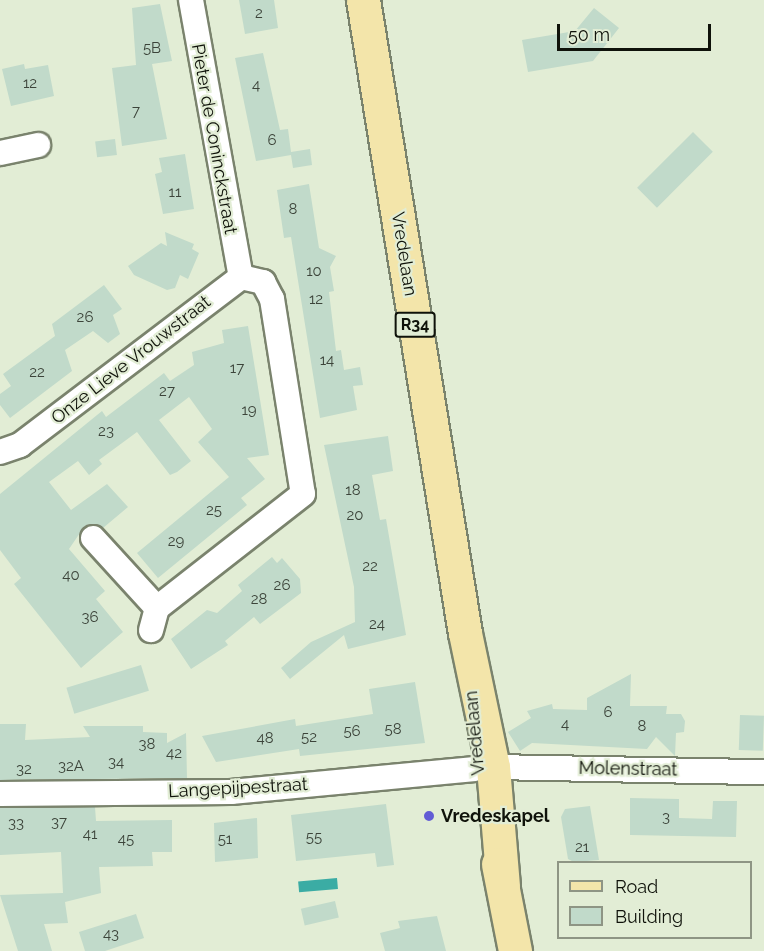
<!DOCTYPE html>
<html>
<head>
<meta charset="utf-8">
<style>
	body { margin:0 }
	#map { position:relative; width:764px; height:951px; overflow:hidden; background:#e2edd5; font-family:Raleway,sans-serif }
	div>[style] { position:absolute }
	.water>* { inset:0; background:#3baca4; transform-origin:0 0 }
	.building>* { inset:0; background:#c1daca; transform-origin:0 0 }
	.roads { filter:drop-shadow(2px 0 #7a836d) drop-shadow(-2px 0 #7a836d) drop-shadow(0 2px #7a836d) drop-shadow(0 -2px #7a836d) }
	.minor>* { height:24px; margin:-12px; padding:0 12px; transform-origin:12px; border-radius:12px; background:#fff }
	.primary>* { height:33px; margin:-16.5px; padding:0 16.5px; transform-origin:16.5px; border-radius:16.5px; background:#f3e5aa }
	.dots>* { width:16px; height:16px; translate:-50% -50%; box-sizing:border-box; border:3px solid #e2edd5; border-radius:50% }
	span { translate:-50% -50%; white-space:nowrap; text-align:center; line-height:1.15; -webkit-text-stroke:4.5px #e2edd5; paint-order:stroke }
	.number-label { font-size:15px; color:#3c443a }
	.number-label span { -webkit-text-stroke-width:0 }
	.shield-label span { padding:2px 4px; background:#e2edd5; border:2px solid; border-radius:4px; -webkit-text-stroke-width:0 }
	.shield-label { font-size:16px; color:#0f120a; font-weight:700 }
	.street-label { font-size:18px; color:#0f120a }
	.poi-label { font-size:18px; color:#0f120a; font-weight:700 }
	.left { translate:0 -50%; text-align:left }
	.legend { position:absolute; left:557px; top:861px; width:195px; height:78px; box-sizing:border-box; background:#e2edd5; border:2px solid #8e9584; margin:0; padding:8px 10px; list-style:none; font-size:18px; color:#0f120a }
	.legend li { display:flex; align-items:center; gap:12px; height:30px }
	.legend b { width:30px; border:2px solid #8e9584 }
	.scale { position:absolute; left:557px; top:24px; width:154px; height:27px; box-sizing:border-box; border:3px solid #0f120a; border-top:0; padding-left:8px; font-size:18px; line-height:21px; white-space:nowrap; color:#0f120a; -webkit-text-stroke:4px #e2edd5; paint-order:stroke }
</style>
</head>
<body>
<div id="map">
	<div class="water">
		<i style="left:337px;top:878px;width:11px;height:39px;rotate:85deg"></i>
	</div>
	<div class="building">
		<i style="clip-path:polygon(239px 0,274px 0,278px 28px,245px 34px)"></i>
		<i style="clip-path:polygon(160px 4px,172px 61px,152px 64px,167px 139px,122px 146px,112px 68px,136px 65px,132px 8px)"></i>
		<i style="clip-path:polygon(594px 8px,619px 28px,593px 61px,528px 72px,522px 40px,575px 31px)"></i>
		<i style="clip-path:polygon(263px 53px,280px 130px,288px 129px,291px 152px,310px 149px,312px 165px,293px 168px,291px 155px,256px 161px,235px 58px)"></i>
		<i style="clip-path:polygon(24px 64px,25px 69px,48px 65px,54px 96px,11px 106px,2px 69px)"></i>
		<i style="left:693px;top:132px;width:28px;height:79px;rotate:45deg"></i>
		<i style="left:115px;top:139px;width:16px;height:20px;rotate:83deg"></i>
		<i style="clip-path:polygon(185px 154px,194px 209px,163px 214px,155px 174px,162px 172px,159px 158px)"></i>
		<i style="clip-path:polygon(309px 184px,319px 248px,336px 256px,330px 267px,334px 291px,329px 292px,336px 351px,341px 350px,344px 370px,360px 367px,363px 385px,353px 386px,357px 410px,320px 418px,291px 237px,284px 238px,277px 190px)"></i>
		<i style="clip-path:polygon(165px 232px,194px 244px,192px 249px,199px 253px,188px 279px,180px 275px,175px 288px,167px 290px,134px 275px,128px 266px,161px 243px,167px 246px)"></i>
		<i style="clip-path:polygon(104px 285px,122px 309px,113px 315px,120px 334px,108px 343px,93px 331px,65px 350px,72px 371px,10px 418px,0 405px,0 394px,11px 386px,3px 374px,55px 336px,52px 324px)"></i>
		<i style="clip-path:polygon(248px 326px,269px 455px,247px 458px,265px 479px,241px 498px,247px 505px,158px 578px,137px 553px,229px 477px,198px 442px,212px 429px,189px 397px,159px 420px,191px 461px,177px 472px,170px 475px,137px 432px,99px 460px,102px 464px,89px 475px,78px 461px,49px 482px,71px 510px,107px 484px,128px 507px,103px 528px,84px 527px,69px 549px,105px 591px,96px 599px,123px 632px,81px 668px,14px 584px,21px 578px,0 550px,0 494px,102px 411px,106px 417px,164px 373px,170px 381px,194px 365px,192px 352px,224px 343px,222px 330px)"></i>
		<i style="clip-path:polygon(388px 436px,393px 471px,372px 475px,380px 520px,386px 519px,406px 635px,348px 649px,344px 635px,290px 679px,281px 668px,311px 642px,355px 622px,354px 587px,324px 445px)"></i>
		<i style="clip-path:polygon(272px 557px,277px 563px,282px 558px,300px 579px,301px 593px,260px 624px,254px 617px,225px 641px,228px 645px,191px 669px,171px 639px,207px 610px,217px 613px,242px 591px,238px 585px)"></i>
		<i style="left:141px;top:665px;width:27px;height:78px;rotate:73deg"></i>
		<i style="clip-path:polygon(631px 674px,630px 706px,667px 706px,666px 714px,681px 714px,685px 721px,684px 732px,676px 733px,675px 756px,656px 737px,647px 749px,532px 743px,520px 751px,508px 732px,531px 718px,527px 711px,552px 704px,553px 709px,587px 710px,587px 698px)"></i>
		<i style="clip-path:polygon(415px 682px,425px 743px,300px 756px,299px 749px,216px 762px,202px 736px,295px 719px,296px 726px,373px 714px,369px 689px)"></i>
		<i style="left:740px;top:715px;width:24px;height:35px;rotate:2deg"></i>
		<i style="clip-path:polygon(0 724px,26px 724px,25px 740px,90px 737px,83px 726px,143px 726px,143px 732px,167px 733px,167px 743px,186px 733px,187px 778px,0 780px)"></i>
		<i style="clip-path:polygon(630px 798px,679px 799px,679px 818px,712px 819px,713px 801px,737px 801px,736px 837px,630px 835px)"></i>
		<i style="clip-path:polygon(386px 804px,394px 865px,377px 867px,375px 853px,296px 861px,291px 815px)"></i>
		<i style="clip-path:polygon(590px 806px,599px 860px,574px 862px,568px 859px,561px 817px,565px 809px)"></i>
		<i style="clip-path:polygon(95px 807px,96px 821px,172px 820px,172px 852px,152px 852px,153px 866px,99px 867px,101px 893px,65px 902px,68px 923px,44px 924px,52px 951px,18px 951px,0 895px,63px 893px,61px 852px,0 855px,0 808px)"></i>
		<i style="clip-path:polygon(257px 818px,258px 858px,215px 862px,214px 823px)"></i>
		<i style="left:335px;top:901px;width:17px;height:35px;rotate:77deg"></i>
		<i style="clip-path:polygon(136px 914px,144px 938px,105px 951px,85px 951px,79px 932px)"></i>
		<i style="clip-path:polygon(437px 916px,446px 951px,385px 951px,380px 933px,400px 928px,398px 921px)"></i>
	</div>
	<div class="roads">
		<div class="minor">
			<i style="left:191px;top:0;width:281px;rotate:79.8deg"></i>
			<i style="left:0;top:153px;width:39px;rotate:-12deg"></i>
			<i style="left:0;top:452px;width:21px;rotate:-19deg"></i>
			<i style="left:20px;top:445px;width:278px;rotate:-37.2deg"></i>
			<i style="left:241px;top:277px;width:23px;rotate:13deg"></i>
			<i style="left:263px;top:282px;width:19px;rotate:62deg"></i>
			<i style="left:272px;top:299px;width:197px;rotate:81deg"></i>
			<i style="left:303px;top:494px;width:185px;rotate:142deg"></i>
			<i style="left:157px;top:608px;width:23px;rotate:105deg"></i>
			<i style="left:93px;top:538px;width:95px;rotate:47.6deg"></i>
			<i style="left:493px;top:767px;width:271px;rotate:1.1deg"></i>
			<i style="left:0;top:794px;width:231px;rotate:-0.5deg"></i>
			<i style="left:231px;top:792px;width:245px;rotate:-5.4deg"></i>
		</div>
		<div class="primary">
			<i style="left:363px;top:0;width:641px;rotate:80.85deg"></i>
			<i style="left:465px;top:633px;width:137px;rotate:78.2deg"></i>
			<i style="left:493px;top:767px;width:119px;rotate:85.2deg"></i>
			<i style="left:498px;top:864px;width:89px;rotate:78.9deg"></i>
		</div>
	</div>
	<div class="dots">
		<i style="left:429px;top:816px;background:#625cd5"></i>
	</div>
	<div class="number-label">
		<span style="left:259px;top:14px">2</span>
		<span style="left:152px;top:49px">5B</span>
		<span style="left:30px;top:84px">12</span>
		<span style="left:256px;top:86px">4</span>
		<span style="left:136px;top:112px">7</span>
		<span style="left:272px;top:141px">6</span>
		<span style="left:175px;top:193px">11</span>
		<span style="left:293px;top:210px">8</span>
		<span style="left:314px;top:272px">10</span>
		<span style="left:316px;top:300px">12</span>
		<span style="left:85px;top:318px">26</span>
		<span style="left:327px;top:361px">14</span>
		<span style="left:237px;top:369px">17</span>
		<span style="left:37px;top:373px">22</span>
		<span style="left:167px;top:392px">27</span>
		<span style="left:249px;top:411px">19</span>
		<span style="left:106px;top:432px">23</span>
		<span style="left:353px;top:491px">18</span>
		<span style="left:214px;top:511px">25</span>
		<span style="left:355px;top:516px">20</span>
		<span style="left:176px;top:542px">29</span>
		<span style="left:370px;top:567px">22</span>
		<span style="left:71px;top:576px">40</span>
		<span style="left:282px;top:586px">26</span>
		<span style="left:259px;top:600px">28</span>
		<span style="left:90px;top:618px">36</span>
		<span style="left:377px;top:625px">24</span>
		<span style="left:608px;top:713px">6</span>
		<span style="left:565px;top:725px">4</span>
		<span style="left:642px;top:727px">8</span>
		<span style="left:393px;top:730px">58</span>
		<span style="left:352px;top:732px">56</span>
		<span style="left:309px;top:738px">52</span>
		<span style="left:265px;top:739px">48</span>
		<span style="left:147px;top:745px">38</span>
		<span style="left:174px;top:754px">42</span>
		<span style="left:116px;top:763px">34</span>
		<span style="left:71px;top:767px">32A</span>
		<span style="left:24px;top:770px">32</span>
		<span style="left:666px;top:818px">3</span>
		<span style="left:59px;top:823px">37</span>
		<span style="left:16px;top:824px">33</span>
		<span style="left:90px;top:835px">41</span>
		<span style="left:314px;top:838px">55</span>
		<span style="left:126px;top:840px">45</span>
		<span style="left:225px;top:840px">51</span>
		<span style="left:582px;top:848px">21</span>
		<span style="left:111px;top:935px">43</span>
	</div>
	<div class="shield-label">
		<span style="left:415px;top:325px">R34</span>
	</div>
	<div class="street-label">
		<span style="left:214px;top:139px;rotate:80deg">Pieter de Coninckstraat</span>
		<span style="left:404px;top:254px;rotate:81deg">Vredelaan</span>
		<span style="left:131px;top:360px;rotate:-38deg">Onze Lieve Vrouwstraat</span>
		<span style="left:475px;top:733px;rotate:-95deg">Vredelaan</span>
		<span style="left:628px;top:769px;rotate:1deg">Molenstraat</span>
		<span style="left:238px;top:788px;rotate:-3deg">Langepijpestraat</span>
	</div>
	<div class="poi-label">
		<span class="left" style="left:441px;top:816px">Vredeskapel</span>
	</div>
	<ul class="legend">
	<li><b style="height:8px;background:#f3e5aa"></b>Road</li>
	<li><b style="height:16px;background:#c1daca"></b>Building</li>
	</ul>
	<div class="scale">50 m</div>
</div>
</body>
</html>
